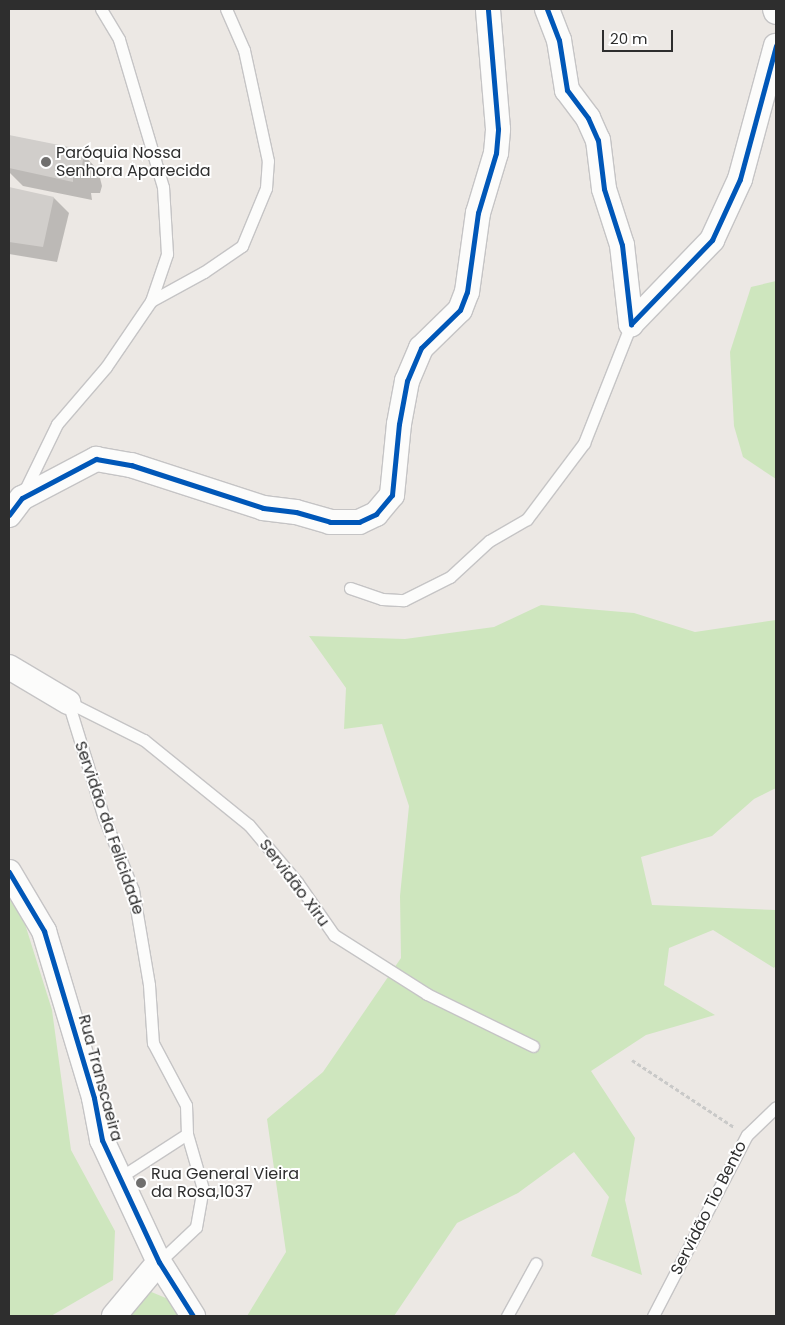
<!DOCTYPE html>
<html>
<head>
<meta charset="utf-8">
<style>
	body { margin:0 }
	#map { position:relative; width:785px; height:1325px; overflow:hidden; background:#ece8e4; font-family:Poppins,sans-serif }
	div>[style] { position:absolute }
	.green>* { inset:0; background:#cee6be }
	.shadow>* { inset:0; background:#0003 }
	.building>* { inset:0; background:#d1cecb }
	.path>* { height:3px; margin-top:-1.5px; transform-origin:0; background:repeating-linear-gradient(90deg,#c9c9c8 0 4px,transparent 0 6.5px) }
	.roads { filter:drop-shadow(1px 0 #c5c4c5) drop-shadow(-1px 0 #c5c4c5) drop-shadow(0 1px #c5c4c5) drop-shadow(0 -1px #c5c4c5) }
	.lane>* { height:11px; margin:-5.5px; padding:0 5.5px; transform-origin:5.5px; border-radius:5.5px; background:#fcfcfb }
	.street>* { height:24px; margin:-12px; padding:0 12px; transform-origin:12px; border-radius:12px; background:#fcfcfb }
	.cycleway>* { height:5px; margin:-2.5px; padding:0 2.5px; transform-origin:2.5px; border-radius:2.5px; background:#0057b8 }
	.dots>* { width:14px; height:14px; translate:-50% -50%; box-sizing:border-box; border:2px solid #fff; border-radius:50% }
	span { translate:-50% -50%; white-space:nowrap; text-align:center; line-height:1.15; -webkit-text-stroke:4px #fff; paint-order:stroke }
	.poi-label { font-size:16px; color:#2e2e2e }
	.left { translate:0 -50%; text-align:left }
	.street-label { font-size:16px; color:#2e2e2e }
	.frame { position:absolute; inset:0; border:10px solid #2e2e2e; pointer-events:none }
	.scale { position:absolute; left:602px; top:30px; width:71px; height:22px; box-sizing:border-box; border:2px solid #2e2e2e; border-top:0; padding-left:6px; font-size:15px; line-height:18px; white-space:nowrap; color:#2e2e2e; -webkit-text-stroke:4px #fff; paint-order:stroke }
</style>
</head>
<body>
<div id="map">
	<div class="green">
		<i style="clip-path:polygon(776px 281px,776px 479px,743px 457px,734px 426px,730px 352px,751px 287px)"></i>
		<i style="clip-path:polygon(541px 605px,634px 613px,695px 632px,776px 620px,776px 788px,754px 799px,712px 836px,641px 857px,652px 905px,776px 910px,776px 965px,774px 968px,713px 930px,669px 948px,664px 985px,715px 1015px,646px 1035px,591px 1071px,635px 1138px,625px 1200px,642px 1275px,591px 1256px,609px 1197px,574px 1152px,518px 1193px,457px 1223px,394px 1316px,247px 1316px,286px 1252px,267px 1119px,323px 1072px,401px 958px,400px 896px,409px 806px,382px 724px,344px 729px,346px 688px,309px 636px,405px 639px,494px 627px)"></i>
		<i style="clip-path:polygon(9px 898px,25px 924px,52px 1010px,71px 1150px,115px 1231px,113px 1280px,51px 1316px,9px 1316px)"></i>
		<i style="clip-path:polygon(149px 1291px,209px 1316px,103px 1316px)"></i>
	</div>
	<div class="shadow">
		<i style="clip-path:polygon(79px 150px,98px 170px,102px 186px,100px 193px,91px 193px,92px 200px,23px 186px,9px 172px,10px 154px)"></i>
		<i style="clip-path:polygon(9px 188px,54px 198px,69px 213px,57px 262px,9px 254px)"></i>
	</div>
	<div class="building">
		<i style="clip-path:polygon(9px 135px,79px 149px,83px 159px,81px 174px,73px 174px,73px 182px,9px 168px)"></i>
		<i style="clip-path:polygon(9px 187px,54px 197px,43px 247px,9px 242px)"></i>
	</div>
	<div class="path">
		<i style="left:632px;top:1060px;width:122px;rotate:33.3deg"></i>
	</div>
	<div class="roads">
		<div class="lane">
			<i style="left:151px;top:301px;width:60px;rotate:-28.7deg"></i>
			<i style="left:204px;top:272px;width:46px;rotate:-34.4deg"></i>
			<i style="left:242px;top:246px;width:63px;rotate:-67.5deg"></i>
			<i style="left:266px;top:188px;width:27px;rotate:-86deg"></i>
			<i style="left:268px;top:161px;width:114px;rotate:-102.2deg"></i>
			<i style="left:244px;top:50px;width:45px;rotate:-113.7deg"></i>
			<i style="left:23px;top:494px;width:78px;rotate:-64.1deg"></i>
			<i style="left:57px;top:424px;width:75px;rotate:-49.3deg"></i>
			<i style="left:106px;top:367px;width:80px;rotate:-55.7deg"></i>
			<i style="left:151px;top:301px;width:50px;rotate:-71.2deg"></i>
			<i style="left:167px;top:254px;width:67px;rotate:-93.4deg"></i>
			<i style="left:163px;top:187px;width:154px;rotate:-106.6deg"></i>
			<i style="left:119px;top:39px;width:35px;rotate:-121deg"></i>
			<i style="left:350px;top:588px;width:34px;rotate:19deg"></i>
			<i style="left:382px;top:599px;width:22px;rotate:3deg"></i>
			<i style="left:404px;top:600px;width:51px;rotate:-26.6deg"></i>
			<i style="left:450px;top:577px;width:53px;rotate:-42.7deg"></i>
			<i style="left:489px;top:541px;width:44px;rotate:-30.1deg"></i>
			<i style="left:527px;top:519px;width:95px;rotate:-53.1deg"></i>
			<i style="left:584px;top:443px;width:128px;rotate:-68.4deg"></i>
			<i style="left:68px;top:702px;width:85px;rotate:26.6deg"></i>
			<i style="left:144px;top:740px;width:135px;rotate:39deg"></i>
			<i style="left:249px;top:825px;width:75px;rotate:49.9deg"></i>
			<i style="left:297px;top:882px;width:65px;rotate:55.1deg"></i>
			<i style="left:334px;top:935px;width:110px;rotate:32.4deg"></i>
			<i style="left:427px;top:994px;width:118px;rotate:26.1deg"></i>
			<i style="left:68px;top:702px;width:118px;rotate:72.8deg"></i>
			<i style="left:103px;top:815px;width:81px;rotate:68.2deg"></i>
			<i style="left:133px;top:890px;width:96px;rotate:80.4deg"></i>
			<i style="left:149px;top:985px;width:58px;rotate:86.1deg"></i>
			<i style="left:153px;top:1043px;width:70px;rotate:62deg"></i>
			<i style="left:186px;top:1105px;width:29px;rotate:88deg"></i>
			<i style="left:187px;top:1134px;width:81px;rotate:147.1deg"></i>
			<i style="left:159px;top:1262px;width:51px;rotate:-43.4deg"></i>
			<i style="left:196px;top:1227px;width:39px;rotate:-80deg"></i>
			<i style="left:203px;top:1189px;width:57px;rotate:-106.2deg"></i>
			<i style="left:507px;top:1316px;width:60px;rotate:-61.3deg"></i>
			<i style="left:653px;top:1316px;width:204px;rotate:-62.6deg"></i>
			<i style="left:747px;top:1135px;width:40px;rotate:-44deg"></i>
		</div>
		<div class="street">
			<i style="left:547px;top:9px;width:33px;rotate:69deg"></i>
			<i style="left:559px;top:40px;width:51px;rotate:80.9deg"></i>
			<i style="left:567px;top:90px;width:35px;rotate:53deg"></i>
			<i style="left:588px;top:118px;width:24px;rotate:66deg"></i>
			<i style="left:598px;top:140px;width:49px;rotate:83deg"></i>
			<i style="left:604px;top:189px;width:59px;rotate:72.2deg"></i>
			<i style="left:622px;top:245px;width:80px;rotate:83.5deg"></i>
			<i style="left:631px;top:324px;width:117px;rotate:-46deg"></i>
			<i style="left:712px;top:240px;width:67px;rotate:-65.3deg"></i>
			<i style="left:740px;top:179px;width:138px;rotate:-74.9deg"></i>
			<i style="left:775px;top:9px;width:3px;rotate:72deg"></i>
			<i style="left:9px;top:515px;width:21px;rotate:-53deg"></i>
			<i style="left:22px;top:498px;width:84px;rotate:-27.8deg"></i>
			<i style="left:96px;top:459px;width:36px;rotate:10deg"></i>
			<i style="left:131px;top:465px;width:139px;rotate:18deg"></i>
			<i style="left:263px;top:508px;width:33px;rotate:7deg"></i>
			<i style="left:296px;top:512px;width:35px;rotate:16deg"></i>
			<i style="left:330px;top:522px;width:29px"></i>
			<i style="left:359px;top:522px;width:19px;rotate:-25deg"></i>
			<i style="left:376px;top:514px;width:25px;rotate:-50deg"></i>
			<i style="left:392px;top:495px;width:71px;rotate:-84.4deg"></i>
			<i style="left:399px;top:424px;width:44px;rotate:-79.5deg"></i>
			<i style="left:407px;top:381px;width:36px;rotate:-67deg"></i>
			<i style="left:421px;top:348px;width:54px;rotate:-44.3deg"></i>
			<i style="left:460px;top:310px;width:19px;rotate:-69deg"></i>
			<i style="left:467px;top:292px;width:80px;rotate:-82.1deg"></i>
			<i style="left:478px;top:213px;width:63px;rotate:-73.3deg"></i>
			<i style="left:496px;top:153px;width:24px;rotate:-85deg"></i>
			<i style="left:498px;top:129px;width:120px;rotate:-94.8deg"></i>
			<i style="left:9px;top:667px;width:69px;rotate:30.7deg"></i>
			<i style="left:9px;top:872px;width:69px;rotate:59.3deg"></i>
			<i style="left:44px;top:931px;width:174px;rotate:73.3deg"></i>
			<i style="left:94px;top:1098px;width:43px;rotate:79.2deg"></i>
			<i style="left:102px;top:1140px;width:135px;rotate:65deg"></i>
			<i style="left:159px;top:1262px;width:64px;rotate:57.8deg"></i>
			<i style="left:114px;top:1316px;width:70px;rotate:-50.2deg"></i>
		</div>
	</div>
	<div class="cycleway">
		<i style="left:547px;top:9px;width:33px;rotate:69deg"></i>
		<i style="left:559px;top:40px;width:51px;rotate:80.9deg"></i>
		<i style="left:567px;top:90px;width:35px;rotate:53deg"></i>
		<i style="left:588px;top:118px;width:24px;rotate:66deg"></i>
		<i style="left:598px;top:140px;width:49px;rotate:83deg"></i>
		<i style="left:604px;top:189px;width:59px;rotate:72.2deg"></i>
		<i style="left:622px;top:245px;width:80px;rotate:83.5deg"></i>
		<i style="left:631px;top:324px;width:117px;rotate:-46deg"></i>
		<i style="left:712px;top:240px;width:67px;rotate:-65.3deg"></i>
		<i style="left:740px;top:179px;width:138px;rotate:-74.9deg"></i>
		<i style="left:9px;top:515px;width:21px;rotate:-53deg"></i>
		<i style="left:22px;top:498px;width:84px;rotate:-27.8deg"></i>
		<i style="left:96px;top:459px;width:36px;rotate:10deg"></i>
		<i style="left:131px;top:465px;width:139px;rotate:18deg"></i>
		<i style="left:263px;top:508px;width:33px;rotate:7deg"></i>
		<i style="left:296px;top:512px;width:35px;rotate:16deg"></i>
		<i style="left:330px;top:522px;width:29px"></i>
		<i style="left:359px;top:522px;width:19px;rotate:-25deg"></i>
		<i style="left:376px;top:514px;width:25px;rotate:-50deg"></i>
		<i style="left:392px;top:495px;width:71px;rotate:-84.4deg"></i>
		<i style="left:399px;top:424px;width:44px;rotate:-79.5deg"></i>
		<i style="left:407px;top:381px;width:36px;rotate:-67deg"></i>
		<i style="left:421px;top:348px;width:54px;rotate:-44.3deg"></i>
		<i style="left:460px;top:310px;width:19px;rotate:-69deg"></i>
		<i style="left:467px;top:292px;width:80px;rotate:-82.1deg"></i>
		<i style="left:478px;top:213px;width:63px;rotate:-73.3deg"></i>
		<i style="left:496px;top:153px;width:24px;rotate:-85deg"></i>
		<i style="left:498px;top:129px;width:120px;rotate:-94.8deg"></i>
		<i style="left:9px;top:872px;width:69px;rotate:59.3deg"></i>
		<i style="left:44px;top:931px;width:174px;rotate:73.3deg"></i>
		<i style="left:94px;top:1098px;width:43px;rotate:79.2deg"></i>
		<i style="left:102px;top:1140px;width:135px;rotate:65deg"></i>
		<i style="left:159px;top:1262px;width:64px;rotate:57.8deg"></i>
	</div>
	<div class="dots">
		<i style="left:46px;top:162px;background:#706f6e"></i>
		<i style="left:141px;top:1183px;background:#706f6e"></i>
	</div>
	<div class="poi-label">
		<span class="left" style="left:56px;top:162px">Paróquia Nossa<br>Senhora Aparecida</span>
		<span class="left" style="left:151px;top:1183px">Rua General Vieira<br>da Rosa,1037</span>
	</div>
	<div class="street-label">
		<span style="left:109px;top:828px;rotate:71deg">Servidão da Felicidade</span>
		<span style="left:294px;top:883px;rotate:53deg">Servidão Xiru</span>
		<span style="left:100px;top:1078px;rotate:75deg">Rua Transcaeira</span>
		<span style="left:709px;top:1208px;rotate:-63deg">Servidão Tio Bento</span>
	</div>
	<div class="frame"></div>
	<div class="scale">20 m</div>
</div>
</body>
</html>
